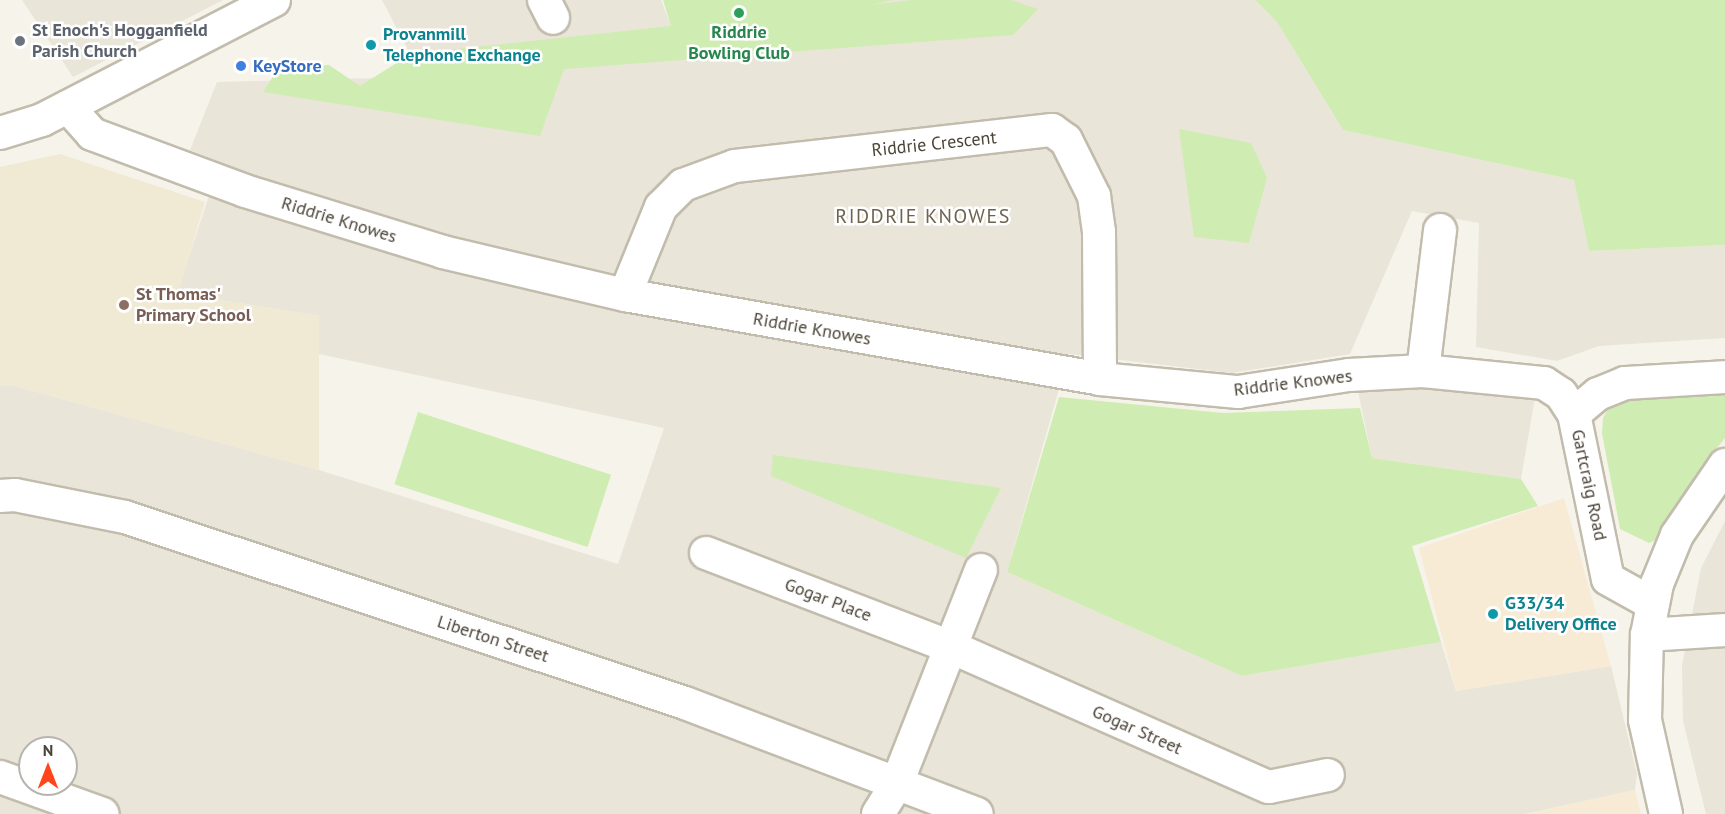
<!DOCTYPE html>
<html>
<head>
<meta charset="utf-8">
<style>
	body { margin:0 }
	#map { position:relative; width:1725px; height:814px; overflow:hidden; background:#f6f3eb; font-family:"PT Sans",sans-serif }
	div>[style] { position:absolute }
	.residential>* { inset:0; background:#eae5d9 }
	.commercial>* { inset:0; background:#f8ebd6 }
	.education>* { inset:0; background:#f0e9d4 }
	.green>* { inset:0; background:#cfecb2; transform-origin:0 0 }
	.roads { filter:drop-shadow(2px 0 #c2bcad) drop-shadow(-2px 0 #c2bcad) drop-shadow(0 2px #c2bcad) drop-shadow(0 -2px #c2bcad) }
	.minor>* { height:32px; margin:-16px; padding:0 16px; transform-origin:16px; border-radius:16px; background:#fff }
	.dots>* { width:16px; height:16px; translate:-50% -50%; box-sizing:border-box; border:3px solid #fff; border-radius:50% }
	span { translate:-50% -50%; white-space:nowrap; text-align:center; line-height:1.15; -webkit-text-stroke:5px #fff; paint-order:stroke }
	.worship-label { font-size:18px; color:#5b616d; font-weight:700 }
	.left { translate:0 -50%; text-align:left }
	.leisure-label { font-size:18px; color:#27864d; font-weight:700 }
	.culture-label { font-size:18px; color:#0d838f; font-weight:700 }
	.shop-label { font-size:18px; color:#366cbe; font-weight:700 }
	.street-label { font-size:18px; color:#4b4438 }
	.education-label { font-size:18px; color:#785e54; font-weight:700 }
	.neighbourhood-label { font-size:20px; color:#6e634f; letter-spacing:1.5px }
	.north { position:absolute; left:18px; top:736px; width:60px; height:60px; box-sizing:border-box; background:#fff; border:2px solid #b7b4af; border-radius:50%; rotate:0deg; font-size:16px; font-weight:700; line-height:24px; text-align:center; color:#4b4438 }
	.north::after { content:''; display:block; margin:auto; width:21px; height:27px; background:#ff4519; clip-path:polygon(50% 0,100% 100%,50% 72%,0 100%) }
</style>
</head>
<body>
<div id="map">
	<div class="residential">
		<i style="clip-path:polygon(22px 0,223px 0,73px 77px)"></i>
		<i style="clip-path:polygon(evenodd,382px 0,661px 0,674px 34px,893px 0,1255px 0,1277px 22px,1343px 130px,1574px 180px,1589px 251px,1725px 245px,1725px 338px,1599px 346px,1557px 361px,1476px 347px,1479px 223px,1412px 211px,1350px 354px,1232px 373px,1069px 354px,1007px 572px,1242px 676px,1441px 642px,1456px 691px,1611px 666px,1637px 774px,1635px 790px,1525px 814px,0 814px,0 386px,15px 386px,319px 470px,618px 564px,664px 428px,319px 354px,319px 316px,177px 293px,220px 162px,190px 150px,217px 82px,422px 77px,382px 0,30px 748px,66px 748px,66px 784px,30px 784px,30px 748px)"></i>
		<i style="clip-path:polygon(1408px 383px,1535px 397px,1521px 479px,1372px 458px,1358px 391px)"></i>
		<i style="clip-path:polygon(1725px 521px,1725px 814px,1706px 814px,1683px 721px,1682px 666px,1701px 568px)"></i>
	</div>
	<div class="commercial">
		<i style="clip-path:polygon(1564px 498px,1611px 666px,1456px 691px,1419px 548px)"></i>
		<i style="clip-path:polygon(1635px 790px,1641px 814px,1525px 814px,1634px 790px)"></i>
	</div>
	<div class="education">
		<i style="clip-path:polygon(60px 154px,205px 202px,178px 293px,319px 316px,319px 470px,15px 386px,0 386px,0 167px)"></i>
	</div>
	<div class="green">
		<i style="clip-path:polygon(663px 0,893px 0,870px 5px,912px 0,1011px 0,1038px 9px,1013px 35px,564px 69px,540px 136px,263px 92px,280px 66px,329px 65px,360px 86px,411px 54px,671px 26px)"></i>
		<i style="clip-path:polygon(1255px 0,1725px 0,1725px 245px,1589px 251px,1574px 180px,1343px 130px,1277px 22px)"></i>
		<i style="clip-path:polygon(1179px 129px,1251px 143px,1267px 178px,1249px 243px,1194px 237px)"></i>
		<i style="clip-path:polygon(1725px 388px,1725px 438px,1696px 474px,1658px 539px,1649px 543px,1620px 529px,1602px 433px,1603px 418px,1611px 404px,1617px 398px)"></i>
		<i style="clip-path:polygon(1059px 397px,1223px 413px,1360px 408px,1372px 458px,1521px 479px,1538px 506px,1412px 546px,1441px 642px,1242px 676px,1007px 572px)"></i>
		<i style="left:418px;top:412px;width:203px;height:76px;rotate:18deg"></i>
		<i style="clip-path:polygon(773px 455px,1001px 488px,966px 558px,771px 476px)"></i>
	</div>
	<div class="roads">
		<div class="minor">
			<i style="left:544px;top:0;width:20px;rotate:63deg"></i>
			<i style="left:68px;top:107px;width:36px;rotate:48deg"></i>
			<i style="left:92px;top:134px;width:163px;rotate:20.4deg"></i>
			<i style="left:245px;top:191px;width:207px;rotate:17.1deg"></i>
			<i style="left:443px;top:252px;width:187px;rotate:13.3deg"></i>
			<i style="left:625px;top:295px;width:482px;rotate:10deg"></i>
			<i style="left:1100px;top:379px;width:139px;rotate:5.4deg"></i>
			<i style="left:1238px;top:392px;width:112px;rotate:-8.7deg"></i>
			<i style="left:1349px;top:375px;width:74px;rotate:-3.1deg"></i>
			<i style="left:1423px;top:371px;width:122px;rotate:5.7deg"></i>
			<i style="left:1544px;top:383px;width:20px;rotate:33deg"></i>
			<i style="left:1561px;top:394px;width:24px;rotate:57deg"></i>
			<i style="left:1574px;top:414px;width:168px;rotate:78.4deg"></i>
			<i style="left:1608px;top:579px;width:51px;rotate:29.1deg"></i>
			<i style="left:0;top:133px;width:44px;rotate:-17.2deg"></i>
			<i style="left:42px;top:120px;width:261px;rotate:-27.3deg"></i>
			<i style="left:625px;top:295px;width:95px;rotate:-67.8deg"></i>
			<i style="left:661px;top:207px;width:31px;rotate:-45deg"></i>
			<i style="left:683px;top:185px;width:55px;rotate:-20.1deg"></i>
			<i style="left:735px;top:166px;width:319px;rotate:-6.5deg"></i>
			<i style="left:1052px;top:130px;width:17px;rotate:36deg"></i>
			<i style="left:1066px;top:140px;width:63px;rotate:63.4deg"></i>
			<i style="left:1094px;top:196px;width:36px;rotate:82deg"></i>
			<i style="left:1099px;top:232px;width:147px;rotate:89.6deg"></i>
			<i style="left:1423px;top:371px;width:142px;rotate:-83.1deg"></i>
			<i style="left:1574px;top:414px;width:31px;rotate:-40deg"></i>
			<i style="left:1598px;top:394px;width:29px;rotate:-22deg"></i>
			<i style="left:1625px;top:383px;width:100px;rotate:-3.4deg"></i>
			<i style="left:0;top:496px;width:15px;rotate:-4deg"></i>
			<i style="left:15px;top:495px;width:112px;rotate:11.3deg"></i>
			<i style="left:125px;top:517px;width:590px;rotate:18.37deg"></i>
			<i style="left:685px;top:703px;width:312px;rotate:20.8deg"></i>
			<i style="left:706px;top:553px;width:262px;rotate:21deg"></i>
			<i style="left:951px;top:647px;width:347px;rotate:23.8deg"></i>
			<i style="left:1269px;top:787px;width:60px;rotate:-11.5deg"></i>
			<i style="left:1647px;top:635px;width:78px;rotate:-3.7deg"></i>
			<i style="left:0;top:777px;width:109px;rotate:19.8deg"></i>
			<i style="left:878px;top:814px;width:36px;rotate:-58deg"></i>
			<i style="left:897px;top:783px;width:229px;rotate:-68.5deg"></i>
			<i style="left:1666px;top:814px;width:96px;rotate:-102.6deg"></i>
			<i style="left:1645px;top:720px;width:85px;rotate:-88.7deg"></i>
			<i style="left:1647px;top:635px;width:52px;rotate:-78.9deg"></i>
			<i style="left:1657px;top:584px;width:53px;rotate:-67.8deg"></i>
			<i style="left:1677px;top:535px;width:85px;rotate:-55.6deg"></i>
		</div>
	</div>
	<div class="dots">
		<i style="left:739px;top:13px;background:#2e9e5b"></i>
		<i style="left:20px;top:41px;background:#6b7280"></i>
		<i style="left:371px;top:45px;background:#0f9aa8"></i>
		<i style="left:241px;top:66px;background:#3f7fe0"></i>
		<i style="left:124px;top:305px;background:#8d6e63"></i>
		<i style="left:1493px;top:614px;background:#0f9aa8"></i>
	</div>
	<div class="worship-label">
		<span class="left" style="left:32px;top:41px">St Enoch's Hogganfield<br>Parish Church</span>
	</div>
	<div class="leisure-label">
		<span style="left:739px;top:43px">Riddrie<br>Bowling Club</span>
	</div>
	<div class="culture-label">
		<span class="left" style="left:383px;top:45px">Provanmill<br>Telephone Exchange</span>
		<span class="left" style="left:1505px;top:614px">G33/34<br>Delivery Office</span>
	</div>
	<div class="shop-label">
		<span class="left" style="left:253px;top:66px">KeyStore</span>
	</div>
	<div class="street-label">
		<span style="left:934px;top:144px;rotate:-6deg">Riddrie Crescent</span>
		<span style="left:339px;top:220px;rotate:17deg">Riddrie Knowes</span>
		<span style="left:812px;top:329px;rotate:10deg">Riddrie Knowes</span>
		<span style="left:1293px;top:383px;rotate:-7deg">Riddrie Knowes</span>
		<span style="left:1589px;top:485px;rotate:78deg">Gartcraig Road</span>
		<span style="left:828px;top:600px;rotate:21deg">Gogar Place</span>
		<span style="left:493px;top:639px;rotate:18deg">Liberton Street</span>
		<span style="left:1137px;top:730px;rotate:24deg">Gogar Street</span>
	</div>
	<div class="education-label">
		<span class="left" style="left:136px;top:305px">St Thomas'<br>Primary School</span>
	</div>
	<div class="neighbourhood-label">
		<span style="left:923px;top:216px">RIDDRIE KNOWES</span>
	</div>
	<div class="north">N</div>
</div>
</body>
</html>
